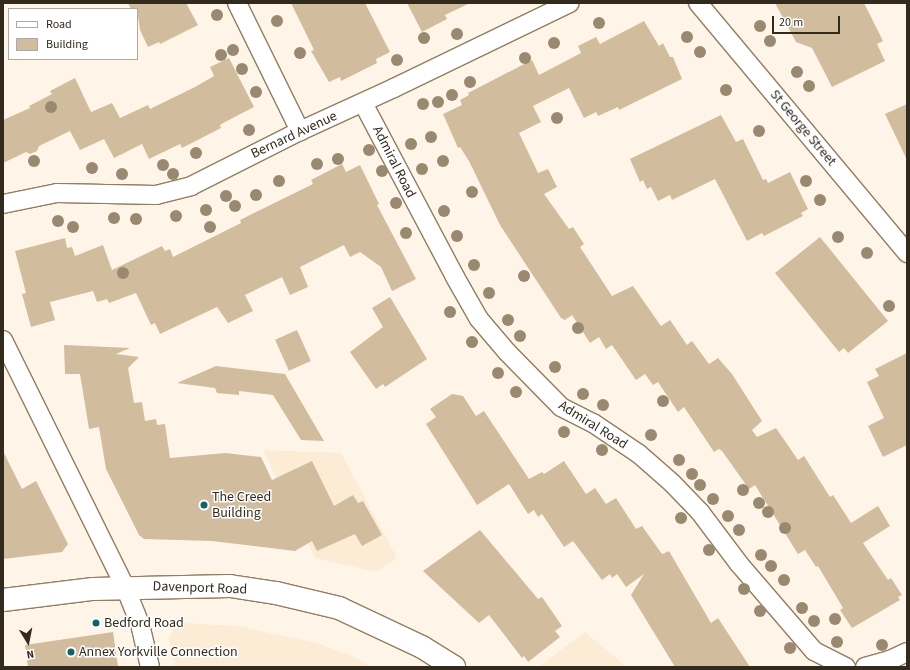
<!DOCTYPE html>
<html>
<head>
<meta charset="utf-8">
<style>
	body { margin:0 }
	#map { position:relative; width:910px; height:670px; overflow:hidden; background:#fef5e8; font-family:"Source Sans 3",sans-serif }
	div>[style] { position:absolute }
	.built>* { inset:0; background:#fcecd5 }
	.building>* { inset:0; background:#d2bc9e; transform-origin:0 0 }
	.roads { filter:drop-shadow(1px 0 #917d61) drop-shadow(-1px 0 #917d61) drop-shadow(0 1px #917d61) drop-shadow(0 -1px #917d61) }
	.minor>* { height:18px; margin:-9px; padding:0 9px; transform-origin:9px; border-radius:9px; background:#fff }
	.secondary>* { height:22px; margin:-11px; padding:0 11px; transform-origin:11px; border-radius:11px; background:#fff }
	.trees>* { width:12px; height:12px; margin:-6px; border-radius:50%; background:#998970 }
	.dots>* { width:11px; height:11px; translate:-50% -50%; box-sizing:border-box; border:2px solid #fff; border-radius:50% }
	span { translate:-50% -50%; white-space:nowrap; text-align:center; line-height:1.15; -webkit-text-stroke:3px #fff; paint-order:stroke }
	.street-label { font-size:14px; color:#332a1e }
	.poi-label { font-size:14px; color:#332a1e }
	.left { translate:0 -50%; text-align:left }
	.frame { position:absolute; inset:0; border:4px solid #332a1e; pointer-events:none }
	.legend { position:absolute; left:8px; top:8px; width:130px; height:52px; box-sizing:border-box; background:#fff; border:1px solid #adaaa5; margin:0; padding:5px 7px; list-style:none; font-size:12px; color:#332a1e }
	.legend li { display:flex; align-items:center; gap:8px; height:20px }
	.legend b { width:20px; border:1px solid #adaaa5 }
	.north { position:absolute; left:8px; top:622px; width:40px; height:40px; -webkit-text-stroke:3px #fff; paint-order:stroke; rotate:170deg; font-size:11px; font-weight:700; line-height:16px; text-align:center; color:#332a1e }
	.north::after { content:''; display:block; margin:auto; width:14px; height:18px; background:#332a1e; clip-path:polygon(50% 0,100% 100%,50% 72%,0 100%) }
	.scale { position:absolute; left:772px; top:16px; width:68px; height:18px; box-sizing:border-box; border:2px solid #332a1e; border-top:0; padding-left:5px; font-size:12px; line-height:14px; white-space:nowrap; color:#332a1e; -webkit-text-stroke:3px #fff; paint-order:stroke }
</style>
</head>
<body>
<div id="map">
	<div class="built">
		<i style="clip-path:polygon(263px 450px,341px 453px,397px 558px,376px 572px,315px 558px)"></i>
		<i style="clip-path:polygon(181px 623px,238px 626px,317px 643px,350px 655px,371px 667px,175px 667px,169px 638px,174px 628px)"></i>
		<i style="clip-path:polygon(585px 632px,627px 667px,538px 667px)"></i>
	</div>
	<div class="building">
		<i style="clip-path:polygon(128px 3px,186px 3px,198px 25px,160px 44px,159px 42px,148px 47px,140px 30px,137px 9px,131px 9px)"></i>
		<i style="clip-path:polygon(291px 3px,365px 3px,390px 52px,376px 59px,377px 63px,341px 81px,340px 77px,329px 82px,311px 51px,314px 50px)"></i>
		<i style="clip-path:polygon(407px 3px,470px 3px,445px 15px,447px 19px,422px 32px)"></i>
		<i style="clip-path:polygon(775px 3px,864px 3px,883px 41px,877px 44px,885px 61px,832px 87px,812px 48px,796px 42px)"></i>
		<i style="clip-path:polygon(644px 21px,659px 46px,663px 43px,670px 57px,673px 57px,682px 79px,619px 110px,618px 107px,598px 116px,596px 112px,584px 118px,569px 88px,533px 106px,541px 122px,519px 133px,538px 173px,548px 169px,557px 187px,544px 194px,569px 229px,573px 227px,584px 244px,580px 247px,612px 296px,633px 286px,661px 326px,670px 320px,687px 345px,692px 341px,709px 364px,718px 358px,732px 374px,762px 421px,752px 430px,757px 437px,776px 428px,798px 460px,804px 456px,830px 497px,833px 495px,851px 523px,878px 506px,890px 526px,863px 543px,888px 580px,891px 578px,902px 595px,898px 597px,900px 600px,852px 628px,840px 610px,843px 608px,818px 566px,816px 567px,805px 550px,798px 554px,755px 485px,749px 489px,722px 451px,719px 449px,714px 452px,684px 407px,678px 412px,658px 382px,653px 385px,645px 374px,636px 380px,612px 345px,606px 349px,599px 337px,590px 343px,572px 315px,565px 320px,561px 318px,500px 225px,469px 161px,460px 147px,458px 148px,443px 114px,462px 105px,460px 100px,469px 95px,468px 93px,532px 60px,539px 75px,581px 53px,578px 46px,596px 37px,600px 44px)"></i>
		<i style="clip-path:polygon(229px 58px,254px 107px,227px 121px,220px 125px,221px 128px,182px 148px,180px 144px,149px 159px,142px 144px,114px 158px,104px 139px,80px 150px,70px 131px,39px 146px,37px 151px,30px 154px,26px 152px,3px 163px,3px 120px,30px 108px,29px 106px,52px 94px,50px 91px,75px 78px,91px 112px,112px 103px,120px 118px,148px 105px,150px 109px,195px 87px,214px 76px,210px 67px)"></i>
		<i style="clip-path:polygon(907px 104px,907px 160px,885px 114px)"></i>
		<i style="clip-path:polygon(721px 115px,736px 142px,743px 139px,763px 180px,766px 179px,768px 183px,790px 172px,808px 209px,801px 213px,803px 216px,764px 236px,762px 233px,747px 241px,715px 179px,672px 200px,670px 195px,658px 201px,651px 187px,647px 189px,643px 180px,640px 182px,630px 159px)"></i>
		<i style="clip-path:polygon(342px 164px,346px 172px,360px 165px,379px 204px,377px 205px,416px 279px,392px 291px,381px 267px,360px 252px,350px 257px,344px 245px,300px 267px,308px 287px,290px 295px,282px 277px,245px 295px,253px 311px,228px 323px,217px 307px,160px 334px,155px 323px,151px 325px,136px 293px,109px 303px,107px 299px,97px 302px,93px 291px,50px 302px,55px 320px,31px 327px,22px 294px,26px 293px,15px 251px,65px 238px,67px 248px,72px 247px,75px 256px,103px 245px,112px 270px,162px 246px,165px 251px,170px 249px,173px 257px,241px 223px,240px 220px,313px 184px,311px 180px)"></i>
		<i style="clip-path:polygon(820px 237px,888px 321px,848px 353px,844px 348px,839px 352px,775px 273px)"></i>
		<i style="clip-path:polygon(390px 297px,427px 359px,385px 387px,383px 384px,376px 389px,350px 352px,383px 327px,372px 308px)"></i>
		<i style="left:297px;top:330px;width:34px;height:24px;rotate:66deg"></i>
		<i style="clip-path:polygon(64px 345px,130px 348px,116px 354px,139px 357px,128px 368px,134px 403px,142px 402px,145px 421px,156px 419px,157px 425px,165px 424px,170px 458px,225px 453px,261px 457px,272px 480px,312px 461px,334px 506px,353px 495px,358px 503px,363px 501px,382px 535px,362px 546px,355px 534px,317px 551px,312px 541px,295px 551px,212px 541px,144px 539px,139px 535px,106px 469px,99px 427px,89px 429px,80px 374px,65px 374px)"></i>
		<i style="clip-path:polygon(907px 353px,907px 445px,883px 457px,868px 426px,884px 418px,867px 382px,879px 376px,875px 369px)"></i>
		<i style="clip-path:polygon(216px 366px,285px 374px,324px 441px,301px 440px,273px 395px,239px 391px,239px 395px,217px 393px,215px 388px,177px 383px)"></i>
		<i style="clip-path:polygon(452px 394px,463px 396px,476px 416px,484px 411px,529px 479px,542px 472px,544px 474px,564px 461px,586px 494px,595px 488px,606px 504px,616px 498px,636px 529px,642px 526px,662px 554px,669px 551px,711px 623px,718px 618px,750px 667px,675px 667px,631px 595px,644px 574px,626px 587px,617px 574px,612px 578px,610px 574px,602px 580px,573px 541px,564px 547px,542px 514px,538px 517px,534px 510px,528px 514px,509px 484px,477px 505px,426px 424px,436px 417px,430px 409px)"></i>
		<i style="clip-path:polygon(3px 451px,22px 489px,36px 481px,68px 544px,62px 552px,3px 559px)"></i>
		<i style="clip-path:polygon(480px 530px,538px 599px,542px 597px,562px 626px,555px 631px,560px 637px,528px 662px,524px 656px,522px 658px,489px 615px,479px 623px,423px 571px)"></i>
		<i style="clip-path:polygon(113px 632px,118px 667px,28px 667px,25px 645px)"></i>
	</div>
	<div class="roads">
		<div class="minor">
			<i style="left:237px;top:3px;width:143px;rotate:63.8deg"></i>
			<i style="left:698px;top:3px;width:326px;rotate:50.1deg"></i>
			<i style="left:363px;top:103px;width:197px;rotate:62.1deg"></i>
			<i style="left:455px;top:277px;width:48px;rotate:60.3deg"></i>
			<i style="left:479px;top:319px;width:43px;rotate:49.7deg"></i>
			<i style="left:507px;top:352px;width:77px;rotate:45.5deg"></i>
			<i style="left:561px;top:407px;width:36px;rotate:27deg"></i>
			<i style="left:593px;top:423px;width:55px;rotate:34deg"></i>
			<i style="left:639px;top:454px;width:44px;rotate:41.3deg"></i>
			<i style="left:672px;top:483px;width:40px;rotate:46deg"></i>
			<i style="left:700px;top:512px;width:66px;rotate:53deg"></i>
			<i style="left:740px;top:565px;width:113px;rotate:49.3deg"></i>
			<i style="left:814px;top:651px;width:36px;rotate:27deg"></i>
			<i style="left:3px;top:204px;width:55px;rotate:-11.5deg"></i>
			<i style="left:57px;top:193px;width:99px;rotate:1.2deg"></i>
			<i style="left:156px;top:195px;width:36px;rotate:-14deg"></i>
			<i style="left:191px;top:186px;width:122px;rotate:-26.8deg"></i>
			<i style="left:300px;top:131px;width:103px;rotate:-24.6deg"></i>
			<i style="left:394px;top:88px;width:195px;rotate:-25.8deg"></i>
			<i style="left:3px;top:340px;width:275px;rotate:63.7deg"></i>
			<i style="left:125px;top:587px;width:40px;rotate:68deg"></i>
			<i style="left:140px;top:624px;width:44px;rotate:76.9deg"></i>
			<i style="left:865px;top:667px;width:26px;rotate:-16deg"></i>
			<i style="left:890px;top:660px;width:19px;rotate:-25deg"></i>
		</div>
		<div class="secondary">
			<i style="left:3px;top:600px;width:91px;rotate:-7deg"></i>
			<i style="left:93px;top:589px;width:137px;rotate:-1.3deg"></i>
			<i style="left:230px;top:586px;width:47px;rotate:8.7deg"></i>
			<i style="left:276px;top:593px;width:65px;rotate:13.4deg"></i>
			<i style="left:339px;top:608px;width:92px;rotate:25.2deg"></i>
			<i style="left:422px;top:647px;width:38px;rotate:32deg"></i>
		</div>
	</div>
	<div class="trees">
		<i style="left:217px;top:15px"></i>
		<i style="left:277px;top:21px"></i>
		<i style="left:599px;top:23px"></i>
		<i style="left:760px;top:26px"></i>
		<i style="left:457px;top:34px"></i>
		<i style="left:687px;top:37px"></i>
		<i style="left:424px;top:38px"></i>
		<i style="left:770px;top:41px"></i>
		<i style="left:554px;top:43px"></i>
		<i style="left:233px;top:50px"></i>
		<i style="left:700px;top:52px"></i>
		<i style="left:300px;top:53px"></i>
		<i style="left:221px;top:55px"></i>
		<i style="left:525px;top:58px"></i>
		<i style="left:397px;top:60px"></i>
		<i style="left:242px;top:69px"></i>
		<i style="left:797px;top:72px"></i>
		<i style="left:470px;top:82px"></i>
		<i style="left:809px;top:86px"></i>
		<i style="left:726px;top:90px"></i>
		<i style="left:256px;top:92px"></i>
		<i style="left:452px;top:95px"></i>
		<i style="left:438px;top:102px"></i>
		<i style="left:423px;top:104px"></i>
		<i style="left:51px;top:107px"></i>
		<i style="left:557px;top:118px"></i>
		<i style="left:249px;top:130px"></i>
		<i style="left:759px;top:131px"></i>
		<i style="left:431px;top:137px"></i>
		<i style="left:411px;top:144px"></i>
		<i style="left:369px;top:150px"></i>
		<i style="left:196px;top:153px"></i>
		<i style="left:338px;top:159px"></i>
		<i style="left:34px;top:161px"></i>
		<i style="left:443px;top:161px"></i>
		<i style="left:317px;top:164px"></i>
		<i style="left:163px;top:165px"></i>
		<i style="left:92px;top:168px"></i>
		<i style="left:422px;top:169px"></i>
		<i style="left:382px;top:171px"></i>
		<i style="left:122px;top:174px"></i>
		<i style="left:173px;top:174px"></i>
		<i style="left:279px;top:181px"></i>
		<i style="left:806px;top:181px"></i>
		<i style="left:472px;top:192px"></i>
		<i style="left:256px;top:195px"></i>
		<i style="left:226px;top:196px"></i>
		<i style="left:820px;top:200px"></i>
		<i style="left:396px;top:203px"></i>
		<i style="left:235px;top:206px"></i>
		<i style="left:206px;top:210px"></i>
		<i style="left:444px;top:211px"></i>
		<i style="left:176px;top:216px"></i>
		<i style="left:114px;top:218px"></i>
		<i style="left:136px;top:219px"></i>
		<i style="left:58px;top:221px"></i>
		<i style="left:73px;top:227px"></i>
		<i style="left:210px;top:227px"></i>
		<i style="left:406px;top:233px"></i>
		<i style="left:457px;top:236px"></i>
		<i style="left:838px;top:237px"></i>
		<i style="left:867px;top:253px"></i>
		<i style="left:474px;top:265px"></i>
		<i style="left:123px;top:273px"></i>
		<i style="left:524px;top:276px"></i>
		<i style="left:489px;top:293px"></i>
		<i style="left:889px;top:306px"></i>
		<i style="left:450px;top:312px"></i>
		<i style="left:508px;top:320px"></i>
		<i style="left:578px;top:328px"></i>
		<i style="left:520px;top:336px"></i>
		<i style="left:472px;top:342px"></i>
		<i style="left:555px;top:367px"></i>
		<i style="left:498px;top:373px"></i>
		<i style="left:516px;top:392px"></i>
		<i style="left:583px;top:394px"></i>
		<i style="left:663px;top:401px"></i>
		<i style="left:603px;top:405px"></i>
		<i style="left:564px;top:432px"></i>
		<i style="left:651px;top:435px"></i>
		<i style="left:602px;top:450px"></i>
		<i style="left:679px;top:460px"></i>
		<i style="left:692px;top:474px"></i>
		<i style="left:700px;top:485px"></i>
		<i style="left:743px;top:490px"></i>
		<i style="left:713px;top:499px"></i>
		<i style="left:759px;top:503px"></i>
		<i style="left:768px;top:512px"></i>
		<i style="left:728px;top:516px"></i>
		<i style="left:681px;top:518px"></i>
		<i style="left:785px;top:528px"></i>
		<i style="left:739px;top:530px"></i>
		<i style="left:709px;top:550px"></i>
		<i style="left:761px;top:555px"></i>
		<i style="left:771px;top:566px"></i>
		<i style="left:784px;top:580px"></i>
		<i style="left:744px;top:589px"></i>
		<i style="left:802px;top:608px"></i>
		<i style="left:760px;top:611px"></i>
		<i style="left:835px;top:619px"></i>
		<i style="left:814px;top:621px"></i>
		<i style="left:837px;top:642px"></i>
		<i style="left:882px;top:645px"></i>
		<i style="left:790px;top:648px"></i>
	</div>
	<div class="dots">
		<i style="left:204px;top:505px;background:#126268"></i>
		<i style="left:96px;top:623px;background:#126268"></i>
		<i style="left:71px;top:652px;background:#126268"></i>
	</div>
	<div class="street-label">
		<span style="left:803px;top:128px;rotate:50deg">St George Street</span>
		<span style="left:294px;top:135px;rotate:-25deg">Bernard Avenue</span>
		<span style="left:394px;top:162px;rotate:63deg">Admiral Road</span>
		<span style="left:593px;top:425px;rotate:32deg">Admiral Road</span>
		<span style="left:200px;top:588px;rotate:2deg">Davenport Road</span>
	</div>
	<div class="poi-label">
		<span class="left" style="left:212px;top:505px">The Creed<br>Building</span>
		<span class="left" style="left:104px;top:623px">Bedford Road</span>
		<span class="left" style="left:79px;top:652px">Annex Yorkville Connection</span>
	</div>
	<div class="frame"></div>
	<ul class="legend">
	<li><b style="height:5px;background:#fff"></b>Road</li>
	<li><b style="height:11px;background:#d2bc9e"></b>Building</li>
	</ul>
	<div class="north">N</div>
	<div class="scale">20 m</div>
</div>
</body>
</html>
